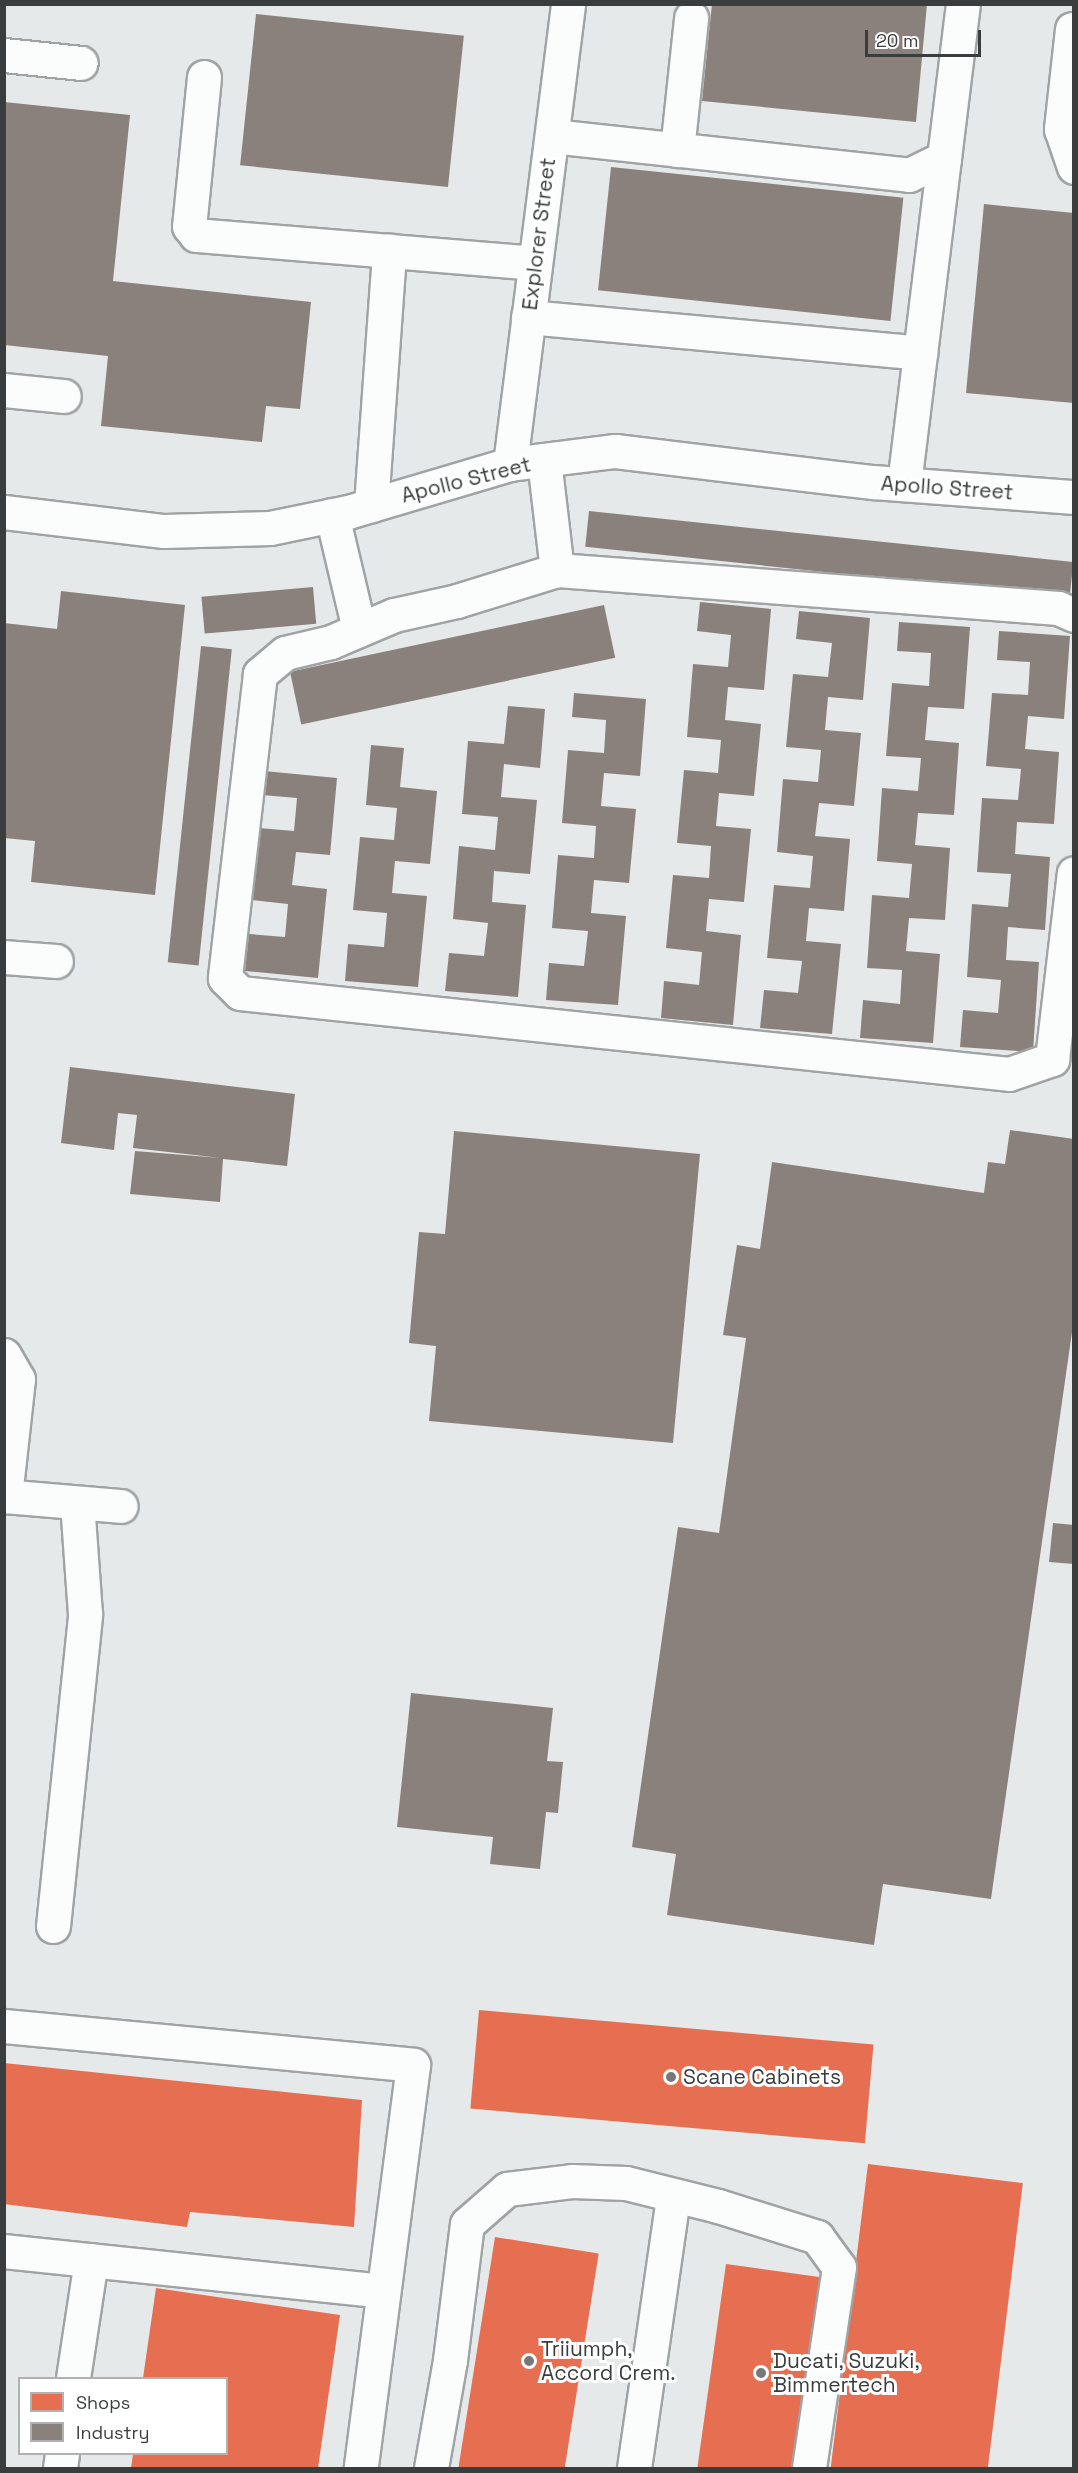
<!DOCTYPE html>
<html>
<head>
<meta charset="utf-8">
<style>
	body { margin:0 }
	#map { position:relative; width:1078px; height:2473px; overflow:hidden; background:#e5e9ea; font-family:"Space Grotesk",sans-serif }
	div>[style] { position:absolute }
	.shops>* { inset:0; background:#e76f51; transform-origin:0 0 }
	.industry>* { inset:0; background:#8a817c; transform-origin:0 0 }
	.roads { filter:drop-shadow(2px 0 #a0a3a4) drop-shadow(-2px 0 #a0a3a4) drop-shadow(0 2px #a0a3a4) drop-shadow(0 -2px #a0a3a4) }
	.minor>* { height:33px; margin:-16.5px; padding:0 16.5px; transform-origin:16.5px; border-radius:16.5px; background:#fbfcfc }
	.dots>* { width:16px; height:16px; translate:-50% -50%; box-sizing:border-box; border:3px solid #fff; border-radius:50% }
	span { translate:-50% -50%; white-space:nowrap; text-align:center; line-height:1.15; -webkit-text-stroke:6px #fff; paint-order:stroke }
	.street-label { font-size:21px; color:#3a3d3d }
	.poi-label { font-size:21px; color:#3a3d3d }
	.left { translate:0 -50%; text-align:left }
	.frame { position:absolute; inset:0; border:6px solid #3a3d3d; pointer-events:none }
	.legend { position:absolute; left:18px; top:2377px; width:210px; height:78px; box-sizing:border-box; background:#fff; border:2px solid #b0b1b1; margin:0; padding:8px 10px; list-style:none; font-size:18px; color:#3a3d3d }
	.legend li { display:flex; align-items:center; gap:12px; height:30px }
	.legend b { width:30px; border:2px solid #b0b1b1 }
	.scale { position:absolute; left:865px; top:30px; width:116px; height:27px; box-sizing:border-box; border:3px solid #3a3d3d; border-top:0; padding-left:8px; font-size:18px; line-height:21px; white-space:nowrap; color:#3a3d3d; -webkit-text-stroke:4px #fff; paint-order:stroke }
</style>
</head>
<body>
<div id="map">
	<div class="shops">
		<i style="left:479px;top:2010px;width:396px;height:99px;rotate:5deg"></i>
		<i style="clip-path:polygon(4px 2063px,362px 2100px,354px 2227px,190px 2212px,187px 2227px,4px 2204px)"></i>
		<i style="left:868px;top:2164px;width:156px;height:306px;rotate:7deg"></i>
		<i style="left:495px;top:2237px;width:105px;height:234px;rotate:9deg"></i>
		<i style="left:726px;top:2264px;width:101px;height:206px;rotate:8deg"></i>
		<i style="clip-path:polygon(156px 2288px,340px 2315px,318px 2468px,131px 2468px,133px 2454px,226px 2454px,226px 2378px,143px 2378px)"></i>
	</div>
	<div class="industry">
		<i style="clip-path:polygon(712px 4px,927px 4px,916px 122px,702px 101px)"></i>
		<i style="left:256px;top:14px;width:209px;height:152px;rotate:6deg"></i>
		<i style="clip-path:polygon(4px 102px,130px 115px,113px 281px,311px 302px,300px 409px,266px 406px,262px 442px,101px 426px,108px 356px,4px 345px)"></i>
		<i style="left:611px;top:167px;width:294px;height:124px;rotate:6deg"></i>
		<i style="clip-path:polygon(984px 204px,1074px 213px,1074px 403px,966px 393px)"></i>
		<i style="left:589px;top:511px;width:487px;height:36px;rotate:6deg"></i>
		<i style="left:313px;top:587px;width:37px;height:112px;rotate:85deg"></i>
		<i style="clip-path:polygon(61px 591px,185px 605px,155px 895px,31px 882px,35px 841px,4px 838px,4px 623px,57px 629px)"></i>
		<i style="clip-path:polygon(700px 602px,771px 609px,764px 690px,728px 687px,725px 720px,761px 724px,754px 796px,719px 793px,716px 826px,751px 829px,744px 902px,709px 899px,706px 931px,741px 935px,733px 1025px,661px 1018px,664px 981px,699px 985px,702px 952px,666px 948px,673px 875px,709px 878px,711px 846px,677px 843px,684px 770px,718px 773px,721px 740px,687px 737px,693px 664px,728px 667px,731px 635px,697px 631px)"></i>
		<i style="left:604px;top:605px;width:54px;height:321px;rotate:78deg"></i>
		<i style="clip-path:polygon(799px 611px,870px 618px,863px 700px,828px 697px,825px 730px,861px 733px,854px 806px,819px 803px,815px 836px,850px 839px,844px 911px,809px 908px,806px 941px,841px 944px,832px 1034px,760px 1028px,764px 990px,798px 993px,802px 961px,767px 958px,774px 885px,810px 888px,813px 856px,777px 852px,783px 779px,818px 782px,821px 750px,786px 747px,793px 674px,828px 677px,832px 643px,796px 639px)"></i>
		<i style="clip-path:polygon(899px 622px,970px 627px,964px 709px,928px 707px,925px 740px,959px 743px,954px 815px,918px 813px,915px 845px,950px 848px,945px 920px,909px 918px,906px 951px,940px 954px,933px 1043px,860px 1038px,863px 1000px,900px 1004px,902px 970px,867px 968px,872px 895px,909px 898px,912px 864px,877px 861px,882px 788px,918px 791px,921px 758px,886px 756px,892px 683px,929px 686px,931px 653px,897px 651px)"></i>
		<i style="clip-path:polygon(999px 631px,1070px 636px,1064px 719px,1028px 716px,1025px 749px,1059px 752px,1054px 824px,1017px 822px,1015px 854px,1050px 857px,1045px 930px,1008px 927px,1006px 960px,1039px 962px,1033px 1052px,960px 1047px,963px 1010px,998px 1013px,1001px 980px,967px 977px,972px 904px,1008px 907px,1011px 874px,977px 872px,982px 798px,1018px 800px,1021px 769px,986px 766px,992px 693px,1028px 695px,1030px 662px,997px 660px)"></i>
		<i style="left:201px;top:646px;width:31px;height:318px;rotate:6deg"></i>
		<i style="clip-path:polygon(574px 693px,646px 699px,640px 776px,604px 773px,601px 806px,636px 809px,629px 883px,594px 880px,591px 913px,626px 916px,618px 1005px,546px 1000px,549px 963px,584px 966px,588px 931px,552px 928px,558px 855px,594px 858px,596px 826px,562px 823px,568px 750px,604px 753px,606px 720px,572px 717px)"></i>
		<i style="clip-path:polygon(508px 706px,545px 709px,540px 768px,504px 764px,501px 797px,537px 800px,530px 874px,494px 871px,492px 902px,526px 905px,518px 997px,445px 991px,449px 953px,484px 956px,488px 923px,453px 919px,459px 846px,495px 850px,498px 817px,462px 814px,468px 741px,504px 744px)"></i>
		<i style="clip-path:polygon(371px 745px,404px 748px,400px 787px,437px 791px,430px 864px,395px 861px,392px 893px,427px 896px,418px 987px,345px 981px,348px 944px,384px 947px,387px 913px,353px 910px,360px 837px,394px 840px,397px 808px,366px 805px)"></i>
		<i style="clip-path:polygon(264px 771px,337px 778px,330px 855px,296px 852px,292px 885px,327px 889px,318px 978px,245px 971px,249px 934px,285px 937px,288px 904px,252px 900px,259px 828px,294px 831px,297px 798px,262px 795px)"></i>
		<i style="clip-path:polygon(70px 1067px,295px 1094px,287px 1166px,223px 1159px,220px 1202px,130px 1194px,135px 1151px,221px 1158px,133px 1148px,137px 1115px,118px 1113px,114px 1150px,61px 1143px)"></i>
		<i style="clip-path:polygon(1010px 1130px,1074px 1139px,1074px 1318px,991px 1899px,883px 1884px,874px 1945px,667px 1915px,676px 1854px,632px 1847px,678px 1527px,719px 1533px,746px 1338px,723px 1335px,737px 1245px,760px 1249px,772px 1162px,984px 1193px,988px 1162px,1005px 1164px)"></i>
		<i style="clip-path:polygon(454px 1131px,700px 1154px,673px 1443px,429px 1421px,436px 1346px,409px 1343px,419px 1232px,445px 1234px)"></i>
		<i style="clip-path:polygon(1053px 1523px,1074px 1525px,1074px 1564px,1049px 1562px)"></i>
		<i style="clip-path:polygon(411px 1693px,553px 1708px,547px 1761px,563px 1762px,558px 1813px,546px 1812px,540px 1869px,490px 1864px,493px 1837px,397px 1827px)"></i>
	</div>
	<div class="roads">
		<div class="minor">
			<i style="left:1072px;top:29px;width:101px;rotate:96.3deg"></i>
			<i style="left:1061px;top:129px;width:40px;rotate:71.1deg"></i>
			<i style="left:4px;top:55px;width:77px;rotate:5.9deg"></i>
			<i style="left:204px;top:77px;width:150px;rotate:95.7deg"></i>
			<i style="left:189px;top:226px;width:11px;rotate:52deg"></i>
			<i style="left:196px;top:235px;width:340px;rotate:4.7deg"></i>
			<i style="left:552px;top:136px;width:359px;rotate:6.2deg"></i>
			<i style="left:909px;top:175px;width:39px;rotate:-26deg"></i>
			<i style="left:944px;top:158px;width:155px;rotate:-83deg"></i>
			<i style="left:677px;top:150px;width:133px;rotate:-83.9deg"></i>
			<i style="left:528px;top:317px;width:394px;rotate:5.2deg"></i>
			<i style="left:4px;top:390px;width:60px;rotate:5.7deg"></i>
			<i style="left:544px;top:460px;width:111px;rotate:83.3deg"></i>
			<i style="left:510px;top:464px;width:464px;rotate:-82.8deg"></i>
			<i style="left:904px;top:484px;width:328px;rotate:-83deg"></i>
			<i style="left:371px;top:505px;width:255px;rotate:-85.9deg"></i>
			<i style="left:4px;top:512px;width:161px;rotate:6.8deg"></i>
			<i style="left:164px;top:531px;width:106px;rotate:-1.6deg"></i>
			<i style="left:270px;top:528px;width:80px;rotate:-11.6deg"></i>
			<i style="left:348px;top:512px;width:169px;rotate:-16.5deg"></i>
			<i style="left:510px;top:464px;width:106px;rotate:-7.1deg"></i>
			<i style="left:615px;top:451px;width:260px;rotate:6.9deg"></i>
			<i style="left:873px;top:482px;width:202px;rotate:4.3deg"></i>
			<i style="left:332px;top:515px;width:117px;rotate:76.7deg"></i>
			<i style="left:1074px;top:615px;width:17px;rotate:-156deg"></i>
			<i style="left:1058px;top:608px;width:502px;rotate:-175.66deg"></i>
			<i style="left:557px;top:570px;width:105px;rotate:162.8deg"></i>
			<i style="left:457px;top:601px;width:65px;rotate:167.5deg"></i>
			<i style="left:394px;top:615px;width:69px;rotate:156.8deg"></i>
			<i style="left:331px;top:642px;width:47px;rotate:166.6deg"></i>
			<i style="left:285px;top:653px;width:33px;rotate:140deg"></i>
			<i style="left:260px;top:674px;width:306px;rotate:96.6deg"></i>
			<i style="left:225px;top:978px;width:21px;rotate:45deg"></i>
			<i style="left:240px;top:993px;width:773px;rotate:6.01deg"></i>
			<i style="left:1009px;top:1074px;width:46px;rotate:-19.2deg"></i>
			<i style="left:1052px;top:1059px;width:187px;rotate:-83.3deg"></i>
			<i style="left:4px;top:957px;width:52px;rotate:4.4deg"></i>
			<i style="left:4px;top:1355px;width:28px;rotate:60deg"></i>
			<i style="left:18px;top:1379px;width:118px;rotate:96.3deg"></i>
			<i style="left:4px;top:1496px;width:117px;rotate:4.9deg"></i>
			<i style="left:53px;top:1926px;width:314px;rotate:-84.1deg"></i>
			<i style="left:85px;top:1614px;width:111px;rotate:-94.1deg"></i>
			<i style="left:4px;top:2026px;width:411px;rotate:5.4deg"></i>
			<i style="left:413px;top:2065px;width:406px;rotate:97.4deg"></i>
			<i style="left:4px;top:2251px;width:381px;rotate:6deg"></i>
			<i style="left:73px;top:2378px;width:119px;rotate:-81.3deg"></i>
			<i style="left:60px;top:2468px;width:14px;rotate:-82deg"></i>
			<i style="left:431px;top:2468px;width:110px;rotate:-80deg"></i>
			<i style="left:450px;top:2360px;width:137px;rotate:-82.9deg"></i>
			<i style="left:467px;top:2224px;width:53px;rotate:-41.2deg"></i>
			<i style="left:507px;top:2189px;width:65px;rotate:-7deg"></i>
			<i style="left:572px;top:2181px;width:54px;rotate:2.1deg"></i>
			<i style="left:626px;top:2183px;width:95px;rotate:14deg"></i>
			<i style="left:718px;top:2206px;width:104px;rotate:17.4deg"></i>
			<i style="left:817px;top:2237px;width:37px;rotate:54deg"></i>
			<i style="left:839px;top:2267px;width:203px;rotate:98.5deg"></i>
			<i style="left:634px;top:2468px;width:275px;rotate:-81.8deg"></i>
		</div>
	</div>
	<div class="dots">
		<i style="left:671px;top:2077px;background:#76797a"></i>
		<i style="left:529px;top:2361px;background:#76797a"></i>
		<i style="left:761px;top:2373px;background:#76797a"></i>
	</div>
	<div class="street-label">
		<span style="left:539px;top:234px;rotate:-83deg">Explorer Street</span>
		<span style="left:466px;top:480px;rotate:-14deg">Apollo Street</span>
		<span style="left:947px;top:488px;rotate:4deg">Apollo Street</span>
	</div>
	<div class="poi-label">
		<span class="left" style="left:683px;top:2077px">Scane Cabinets</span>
		<span class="left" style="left:541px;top:2361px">Triiumph,<br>Accord Crem.</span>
		<span class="left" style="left:773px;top:2373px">Ducati, Suzuki,<br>Bimmertech</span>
	</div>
	<div class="frame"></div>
	<ul class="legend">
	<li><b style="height:16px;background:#e76f51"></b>Shops</li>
	<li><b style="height:16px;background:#8a817c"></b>Industry</li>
	</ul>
	<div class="scale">20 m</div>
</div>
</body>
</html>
